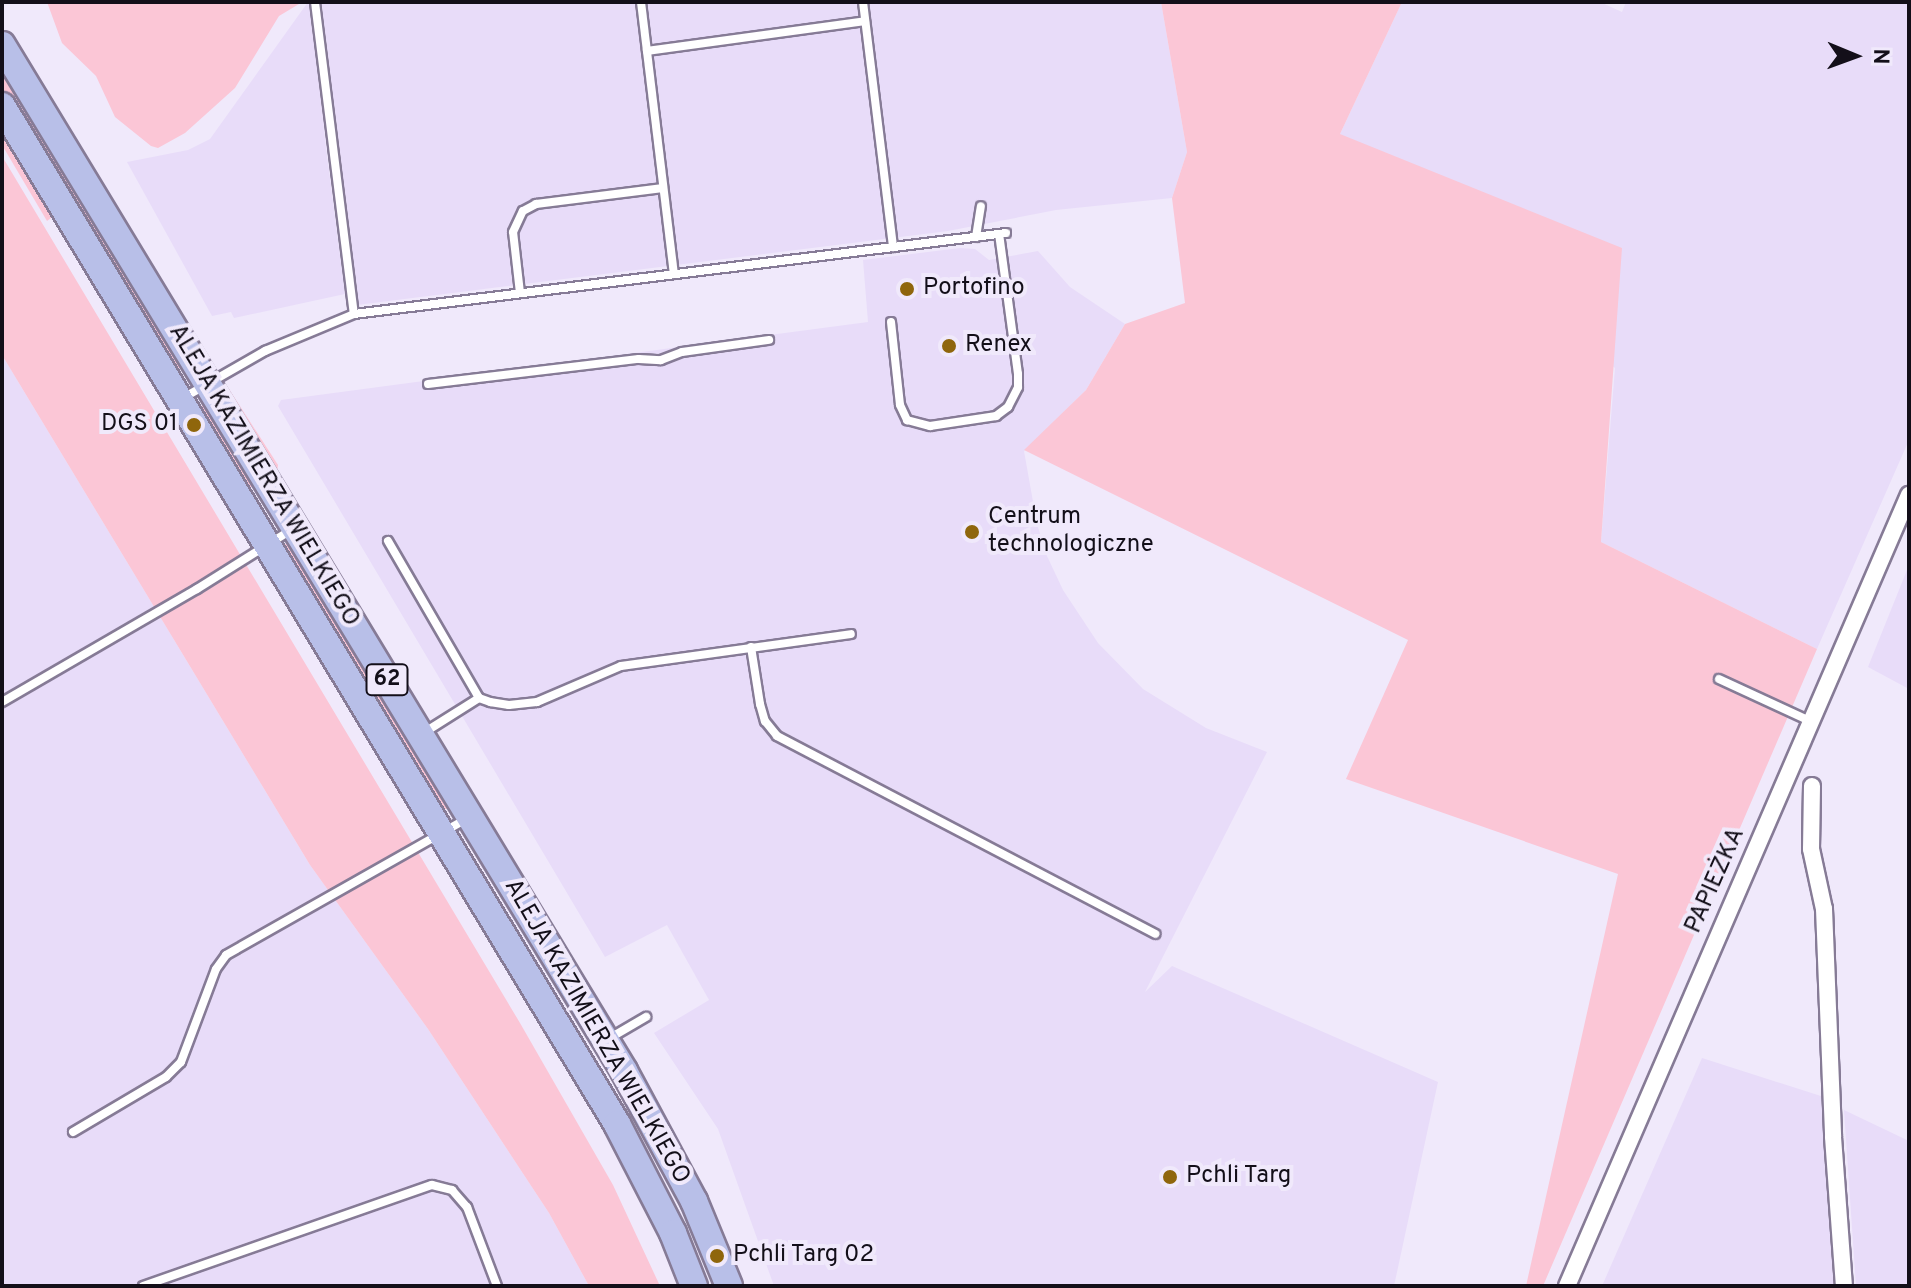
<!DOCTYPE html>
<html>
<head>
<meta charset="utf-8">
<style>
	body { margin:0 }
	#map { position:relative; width:1911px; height:1288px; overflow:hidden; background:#f0e9fb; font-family:Overpass,sans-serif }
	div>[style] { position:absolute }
	.built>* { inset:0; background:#e8dcf9 }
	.green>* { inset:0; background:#fbc6d6 }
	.roads { filter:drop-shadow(2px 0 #867b96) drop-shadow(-2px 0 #867b96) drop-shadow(0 2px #867b96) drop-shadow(0 -2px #867b96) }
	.lane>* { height:8px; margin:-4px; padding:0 4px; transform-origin:4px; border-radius:4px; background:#fff }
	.street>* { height:16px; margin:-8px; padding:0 8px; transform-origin:8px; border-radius:8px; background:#fff }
	.primary>* { height:26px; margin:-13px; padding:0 13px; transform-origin:13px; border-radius:13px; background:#b8bfe8 }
	.dots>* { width:22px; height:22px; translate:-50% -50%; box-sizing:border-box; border:4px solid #f0e9fb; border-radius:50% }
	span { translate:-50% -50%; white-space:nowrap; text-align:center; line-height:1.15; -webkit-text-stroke:8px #f0e9fb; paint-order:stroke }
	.shield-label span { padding:2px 6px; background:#f0e9fb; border:2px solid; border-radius:6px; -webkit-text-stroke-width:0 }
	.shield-label { font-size:22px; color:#130f19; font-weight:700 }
	.poi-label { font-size:24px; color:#130f19 }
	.left { translate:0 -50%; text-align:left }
	.right { translate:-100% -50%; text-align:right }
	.street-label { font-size:24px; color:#130f19 }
	.frame { position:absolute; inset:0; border:4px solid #130f19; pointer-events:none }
	.north { position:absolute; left:1815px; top:16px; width:80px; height:80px; -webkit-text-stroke:6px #f0e9fb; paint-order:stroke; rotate:91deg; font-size:22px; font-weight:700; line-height:32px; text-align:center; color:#130f19 }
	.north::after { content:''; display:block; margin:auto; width:28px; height:36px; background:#130f19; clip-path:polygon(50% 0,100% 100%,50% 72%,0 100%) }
</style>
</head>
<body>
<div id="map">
	<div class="built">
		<i style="clip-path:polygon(308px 2px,1161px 2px,1187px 152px,1172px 198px,1056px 210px,948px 231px,349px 306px,320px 101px,345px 294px,234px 318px,231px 312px,212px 316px,127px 162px,188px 150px,210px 139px)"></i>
		<i style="clip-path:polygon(1402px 2px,1600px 2px,1622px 12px,1626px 2px,1909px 2px,1909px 440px,1817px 649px,1601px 542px,1615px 368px,1340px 134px)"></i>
		<i style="clip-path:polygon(960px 248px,975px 249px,989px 260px,1038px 251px,1070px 287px,1125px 324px,1086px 390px,1024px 451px,1037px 524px,1047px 556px,1063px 590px,1098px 643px,1143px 689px,1206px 728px,1267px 752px,1145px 992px,1172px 966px,1438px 1082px,1394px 1286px,774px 1286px,718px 1129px,654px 1033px,709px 1000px,667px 925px,605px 957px,278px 406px,281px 400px,868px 322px,863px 260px)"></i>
		<i style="clip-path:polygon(2px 355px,310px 865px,428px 1029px,549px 1213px,589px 1286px,2px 1286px)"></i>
		<i style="clip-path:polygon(1909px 565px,1909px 689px,1868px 667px)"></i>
		<i style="clip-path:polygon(1702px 1058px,1824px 1097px,1835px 1286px,1602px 1286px)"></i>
		<i style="clip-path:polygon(1844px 1110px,1909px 1141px,1909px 1286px,1856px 1286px)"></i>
	</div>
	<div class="green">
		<i style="clip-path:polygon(47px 2px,299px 2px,299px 4px,279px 16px,235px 88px,185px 133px,158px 148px,151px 146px,115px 117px,96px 76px,62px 43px)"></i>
		<i style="clip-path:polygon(1161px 2px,1402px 2px,1340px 134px,1622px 248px,1601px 542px,1817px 649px,1543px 1286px,1526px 1286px,1618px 874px,1346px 779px,1408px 640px,1024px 450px,1086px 390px,1125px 324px,1185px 303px,1172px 198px,1187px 152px)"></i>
		<i style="clip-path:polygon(2px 63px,186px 372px,168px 362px,85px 227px,2px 87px)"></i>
		<i style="clip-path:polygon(2px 128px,55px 215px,47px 221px,2px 145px)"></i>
		<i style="clip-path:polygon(2px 156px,520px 1023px,613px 1185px,660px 1286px,589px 1286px,549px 1213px,428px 1029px,310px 865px,2px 355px)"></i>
		<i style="clip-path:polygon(229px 389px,278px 465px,277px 472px,273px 473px,227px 393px)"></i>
		<i style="clip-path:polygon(203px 401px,256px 484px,245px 491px,201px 411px)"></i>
		<i style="clip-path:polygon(282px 544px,290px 544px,449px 806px,447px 809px,440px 809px,281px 553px)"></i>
	</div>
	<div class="roads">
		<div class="lane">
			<i style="left:315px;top:2px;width:314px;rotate:82.9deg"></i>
			<i style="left:641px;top:2px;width:274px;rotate:83.1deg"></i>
			<i style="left:863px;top:2px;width:247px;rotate:83deg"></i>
			<i style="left:647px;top:51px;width:220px;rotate:-7.8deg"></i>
			<i style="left:976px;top:237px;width:31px;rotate:-81deg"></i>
			<i style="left:520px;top:293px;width:61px;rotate:-96.5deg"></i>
			<i style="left:513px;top:232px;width:23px;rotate:-65deg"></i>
			<i style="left:523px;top:211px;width:15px;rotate:-28deg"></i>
			<i style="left:536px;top:204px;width:128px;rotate:-7.2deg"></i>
			<i style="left:891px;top:322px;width:83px;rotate:83.8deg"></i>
			<i style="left:900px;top:405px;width:17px;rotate:65deg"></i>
			<i style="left:907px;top:420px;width:24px;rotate:15deg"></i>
			<i style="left:930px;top:426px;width:67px;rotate:-8.6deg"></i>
			<i style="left:996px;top:416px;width:15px;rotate:-37deg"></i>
			<i style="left:1008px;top:407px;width:22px;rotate:-63deg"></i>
			<i style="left:1018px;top:387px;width:13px;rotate:-90deg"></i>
			<i style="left:1018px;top:374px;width:141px;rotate:-97.7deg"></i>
			<i style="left:428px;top:384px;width:212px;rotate:-6.8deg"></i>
			<i style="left:639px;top:359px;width:22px;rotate:3deg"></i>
			<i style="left:661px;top:360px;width:22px;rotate:-21deg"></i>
			<i style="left:682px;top:352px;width:88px;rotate:-7.9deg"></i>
			<i style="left:183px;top:398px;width:95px;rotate:-29.8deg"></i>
			<i style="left:265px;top:351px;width:96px;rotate:-22.6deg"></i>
			<i style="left:354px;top:314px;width:657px;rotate:-7.08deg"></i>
			<i style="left:388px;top:541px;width:181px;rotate:59.9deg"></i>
			<i style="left:479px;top:698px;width:12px;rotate:20deg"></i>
			<i style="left:490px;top:702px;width:19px;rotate:9deg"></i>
			<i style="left:509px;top:705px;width:28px;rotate:-6deg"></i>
			<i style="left:537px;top:702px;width:91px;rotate:-23.2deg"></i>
			<i style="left:621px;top:666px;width:232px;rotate:-7.9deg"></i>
			<i style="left:751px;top:647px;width:58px;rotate:81deg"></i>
			<i style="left:760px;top:704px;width:18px;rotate:74deg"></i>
			<i style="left:765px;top:721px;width:19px;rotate:51deg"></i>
			<i style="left:777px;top:736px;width:427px;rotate:27.6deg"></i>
			<i style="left:1719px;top:679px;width:100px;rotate:24.8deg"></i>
			<i style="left:2px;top:702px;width:225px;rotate:-30.1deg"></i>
			<i style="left:197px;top:589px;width:111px;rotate:-32.1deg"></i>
			<i style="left:425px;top:732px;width:64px;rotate:-32.2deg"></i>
			<i style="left:610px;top:1038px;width:42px;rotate:-30.3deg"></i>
			<i style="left:73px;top:1132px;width:108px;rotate:-30.6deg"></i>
			<i style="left:166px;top:1077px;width:21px;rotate:-45deg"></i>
			<i style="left:181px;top:1062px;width:99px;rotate:-69.4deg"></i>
			<i style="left:216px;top:969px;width:17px;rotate:-54deg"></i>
			<i style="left:226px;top:955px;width:276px;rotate:-29.5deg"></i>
			<i style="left:143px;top:1286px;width:306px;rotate:-19.3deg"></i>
			<i style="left:432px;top:1185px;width:21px;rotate:14deg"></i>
			<i style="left:452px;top:1190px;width:23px;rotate:49deg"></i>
			<i style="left:467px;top:1207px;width:85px;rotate:69.2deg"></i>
		</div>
		<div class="street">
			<i style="left:1812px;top:786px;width:63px;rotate:90.9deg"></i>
			<i style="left:1811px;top:849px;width:61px;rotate:77.8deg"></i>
			<i style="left:1824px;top:909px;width:228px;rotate:87.7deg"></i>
			<i style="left:1833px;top:1137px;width:149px;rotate:85.8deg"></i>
			<i style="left:1567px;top:1286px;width:862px;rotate:-66.62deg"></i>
		</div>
		<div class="primary">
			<i style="left:2px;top:45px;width:1200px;rotate:58.77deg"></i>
			<i style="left:624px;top:1071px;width:148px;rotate:61.7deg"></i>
			<i style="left:694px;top:1201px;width:92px;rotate:67.6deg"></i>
			<i style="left:2px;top:106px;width:1189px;rotate:58.86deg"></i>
			<i style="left:617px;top:1124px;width:123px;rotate:62.8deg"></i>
			<i style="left:673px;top:1233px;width:57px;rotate:68.4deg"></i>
		</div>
	</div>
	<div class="dots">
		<i style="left:907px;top:289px;background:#8f660c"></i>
		<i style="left:949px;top:346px;background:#8f660c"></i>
		<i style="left:194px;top:425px;background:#8f660c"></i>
		<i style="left:972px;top:532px;background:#8f660c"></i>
		<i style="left:1170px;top:1177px;background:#8f660c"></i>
		<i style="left:717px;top:1256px;background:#8f660c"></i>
	</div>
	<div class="shield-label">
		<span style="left:387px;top:680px">62</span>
	</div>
	<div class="poi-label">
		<span class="left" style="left:923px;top:289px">Portofino</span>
		<span class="left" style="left:965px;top:346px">Renex</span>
		<span class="right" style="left:178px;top:425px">DGS 01</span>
		<span class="left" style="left:988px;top:532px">Centrum<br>technologiczne</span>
		<span class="left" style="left:1186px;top:1177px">Pchli Targ</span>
		<span class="left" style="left:733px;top:1256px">Pchli Targ 02</span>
	</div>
	<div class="street-label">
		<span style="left:263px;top:476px;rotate:59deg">ALEJA KAZIMIERZA WIELKIEGO</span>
		<span style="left:1716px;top:881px;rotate:-66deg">PAPIEŻKA</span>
		<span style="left:596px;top:1032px;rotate:60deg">ALEJA KAZIMIERZA WIELKIEGO</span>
	</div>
	<div class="frame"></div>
	<div class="north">N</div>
</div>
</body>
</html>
